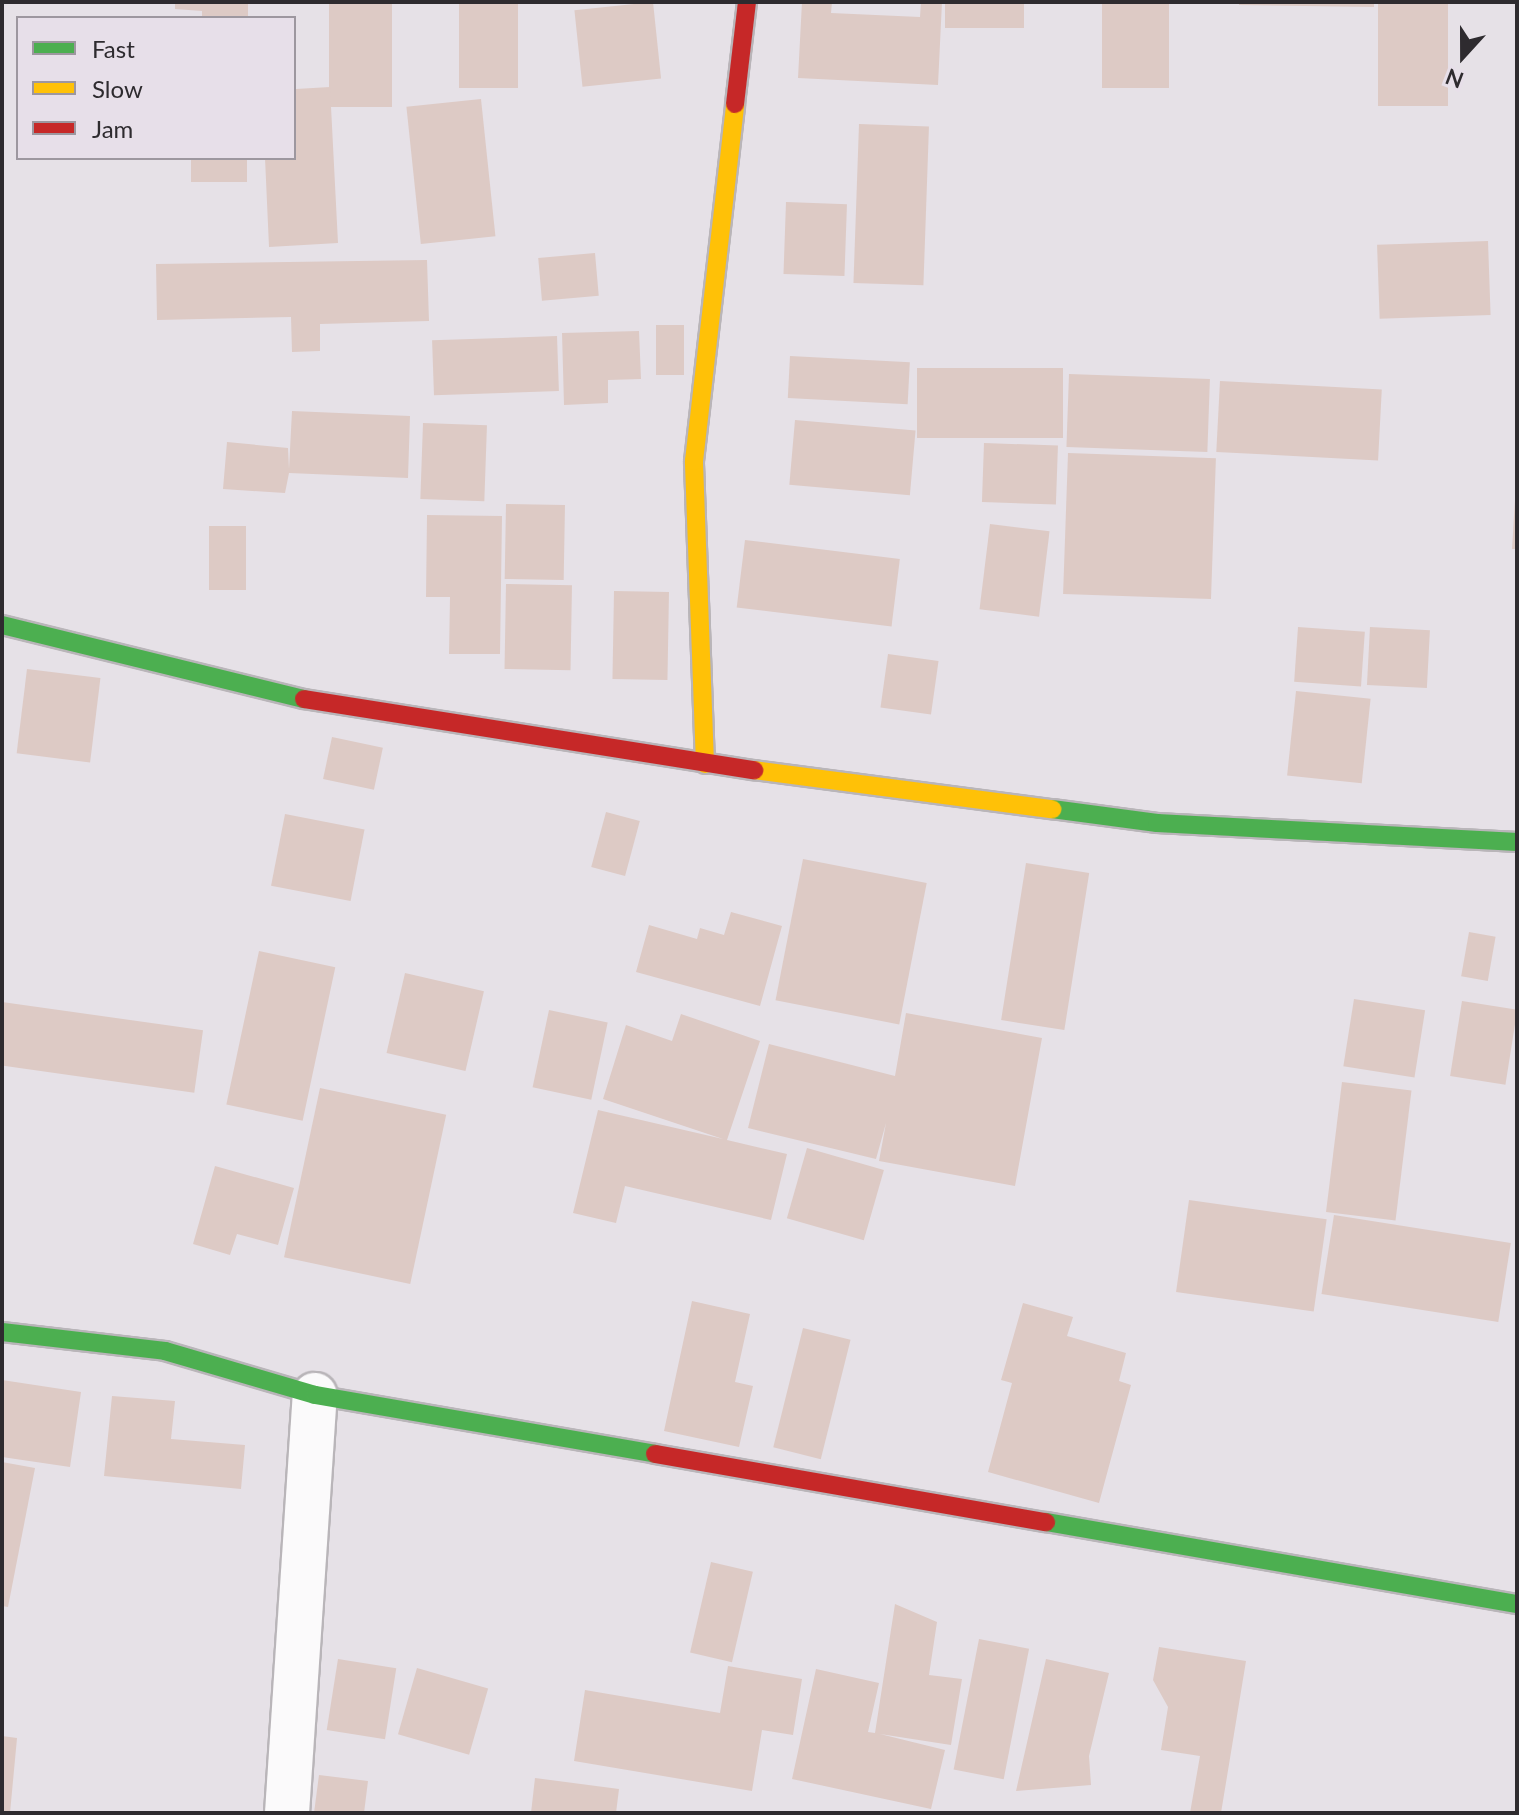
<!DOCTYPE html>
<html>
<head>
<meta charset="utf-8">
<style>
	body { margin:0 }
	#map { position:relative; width:1519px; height:1815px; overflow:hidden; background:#e6e1e7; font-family:Lato,sans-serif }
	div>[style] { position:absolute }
	.building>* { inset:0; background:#ddcac5; transform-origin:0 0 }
	.roads { filter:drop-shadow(2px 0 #b9b5b9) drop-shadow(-2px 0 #b9b5b9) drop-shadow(0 2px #b9b5b9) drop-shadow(0 -2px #b9b5b9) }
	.street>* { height:44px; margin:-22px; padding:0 22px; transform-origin:22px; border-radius:22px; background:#fbfafb }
	.fast>* { height:18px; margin:-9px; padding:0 9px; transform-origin:9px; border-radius:9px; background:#4caf50 }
	.slow>* { height:18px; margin:-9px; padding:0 9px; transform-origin:9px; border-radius:9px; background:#ffc107 }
	.jam>* { height:18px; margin:-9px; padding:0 9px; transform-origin:9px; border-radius:9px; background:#c62828 }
	span { translate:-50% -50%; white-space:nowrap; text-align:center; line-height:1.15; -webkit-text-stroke:7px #e7dfe9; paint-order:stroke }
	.frame { position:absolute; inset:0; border:4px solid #2e2b2f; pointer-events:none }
	.legend { position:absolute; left:16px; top:16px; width:280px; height:144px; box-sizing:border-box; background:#e7dfe9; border:2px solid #9d979f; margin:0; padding:10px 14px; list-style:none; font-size:24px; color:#2e2b2f }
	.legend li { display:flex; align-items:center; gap:16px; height:40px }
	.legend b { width:40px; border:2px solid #9d979f }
	.north { position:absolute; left:1423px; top:16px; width:80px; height:80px; -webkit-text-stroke:6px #e7dfe9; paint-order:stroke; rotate:201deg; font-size:22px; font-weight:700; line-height:32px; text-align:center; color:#2e2b2f }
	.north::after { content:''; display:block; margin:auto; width:28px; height:36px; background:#2e2b2f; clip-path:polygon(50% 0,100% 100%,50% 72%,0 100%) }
</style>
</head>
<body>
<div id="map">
	<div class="building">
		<i style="clip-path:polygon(175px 2px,248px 2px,248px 18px,202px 18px,202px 11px,175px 9px)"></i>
		<i style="left:329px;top:2px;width:63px;height:105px"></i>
		<i style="left:459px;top:2px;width:59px;height:86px"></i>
		<i style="left:653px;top:2px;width:77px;height:79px;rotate:84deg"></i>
		<i style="clip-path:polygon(802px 2px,832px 2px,831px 13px,920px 17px,921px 2px,942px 2px,938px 85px,798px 78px)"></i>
		<i style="left:945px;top:2px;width:79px;height:26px"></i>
		<i style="left:1102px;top:2px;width:67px;height:86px"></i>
		<i style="clip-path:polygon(1239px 2px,1374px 2px,1374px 7px,1239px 5px)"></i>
		<i style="left:1378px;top:2px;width:70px;height:104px"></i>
		<i style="clip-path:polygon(330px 87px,338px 243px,269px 247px,265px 158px,294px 158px,296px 89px)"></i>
		<i style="left:481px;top:99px;width:138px;height:75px;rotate:84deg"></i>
		<i style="left:859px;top:124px;width:70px;height:159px;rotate:2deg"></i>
		<i style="left:191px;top:158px;width:56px;height:24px"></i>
		<i style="left:786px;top:202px;width:61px;height:72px;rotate:2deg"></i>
		<i style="left:1488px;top:241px;width:74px;height:111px;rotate:88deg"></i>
		<i style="left:595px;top:253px;width:43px;height:57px;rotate:85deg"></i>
		<i style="clip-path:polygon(427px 260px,429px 321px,320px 324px,320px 351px,292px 352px,291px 317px,157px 320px,156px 264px)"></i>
		<i style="left:656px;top:325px;width:28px;height:50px"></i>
		<i style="clip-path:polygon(639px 331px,641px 379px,608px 380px,608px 403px,564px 405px,562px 333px)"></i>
		<i style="left:557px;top:336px;width:55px;height:125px;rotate:88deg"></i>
		<i style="left:790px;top:356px;width:120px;height:42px;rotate:3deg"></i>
		<i style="left:917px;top:368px;width:146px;height:70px"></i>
		<i style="left:1069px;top:374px;width:141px;height:73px;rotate:2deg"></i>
		<i style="left:1220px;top:381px;width:162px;height:71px;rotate:3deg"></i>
		<i style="clip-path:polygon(292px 411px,410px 416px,408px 478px,289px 473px,285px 493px,223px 489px,227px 442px,288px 448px,289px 469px)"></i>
		<i style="left:795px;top:420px;width:121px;height:65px;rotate:5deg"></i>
		<i style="left:423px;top:423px;width:64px;height:76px;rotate:2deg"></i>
		<i style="left:984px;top:443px;width:74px;height:59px;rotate:2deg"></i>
		<i style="left:1068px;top:453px;width:148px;height:141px;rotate:2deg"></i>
		<i style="clip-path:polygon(1515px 500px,1517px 500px,1517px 549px,1512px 549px)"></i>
		<i style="left:506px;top:504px;width:59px;height:75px;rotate:1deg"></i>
		<i style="clip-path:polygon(427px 515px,502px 516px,500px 654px,449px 654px,450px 597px,426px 597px)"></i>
		<i style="left:990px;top:524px;width:60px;height:86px;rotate:7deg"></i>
		<i style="left:209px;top:526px;width:37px;height:64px"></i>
		<i style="left:745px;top:540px;width:156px;height:68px;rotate:7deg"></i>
		<i style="left:506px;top:584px;width:66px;height:85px;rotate:1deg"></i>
		<i style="left:614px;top:591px;width:55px;height:88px;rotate:1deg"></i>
		<i style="left:1298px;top:627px;width:67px;height:55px;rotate:4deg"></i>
		<i style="left:1370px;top:627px;width:60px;height:58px;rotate:3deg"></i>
		<i style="left:888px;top:654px;width:51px;height:54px;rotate:8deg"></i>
		<i style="left:27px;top:669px;width:74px;height:85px;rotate:7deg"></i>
		<i style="left:1296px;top:691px;width:75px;height:85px;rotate:6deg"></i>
		<i style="left:332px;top:737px;width:52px;height:43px;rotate:12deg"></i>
		<i style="left:606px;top:812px;width:35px;height:57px;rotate:15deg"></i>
		<i style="left:285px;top:814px;width:81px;height:73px;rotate:11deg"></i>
		<i style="left:803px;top:859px;width:126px;height:144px;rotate:11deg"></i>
		<i style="left:1026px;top:863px;width:64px;height:159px;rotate:9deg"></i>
		<i style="clip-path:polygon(731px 912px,782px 926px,760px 1006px,636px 972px,649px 925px,697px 939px,700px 928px,724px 935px)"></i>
		<i style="left:1469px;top:932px;width:27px;height:45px;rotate:10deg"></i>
		<i style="left:259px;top:951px;width:78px;height:157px;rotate:12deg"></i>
		<i style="left:405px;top:973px;width:81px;height:82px;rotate:13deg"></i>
		<i style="left:1354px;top:999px;width:72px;height:68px;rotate:9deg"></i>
		<i style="left:1462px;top:1001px;width:56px;height:76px;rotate:9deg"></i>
		<i style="left:2px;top:1002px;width:203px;height:63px;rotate:8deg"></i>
		<i style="left:549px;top:1010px;width:60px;height:79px;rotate:12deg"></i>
		<i style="clip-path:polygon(906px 1013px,1042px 1038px,1015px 1186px,879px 1161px,886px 1123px,876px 1159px,748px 1128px,769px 1044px,895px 1076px)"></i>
		<i style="clip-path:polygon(681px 1014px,760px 1041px,727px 1140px,787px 1154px,771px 1220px,625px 1186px,616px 1223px,573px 1213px,598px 1110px,723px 1139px,603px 1099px,626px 1025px,672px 1041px)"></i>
		<i style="left:1342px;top:1082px;width:70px;height:131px;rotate:7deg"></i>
		<i style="left:320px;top:1088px;width:129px;height:173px;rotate:12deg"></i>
		<i style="left:807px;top:1148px;width:80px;height:73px;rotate:16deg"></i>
		<i style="clip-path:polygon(215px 1166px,294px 1188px,278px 1245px,237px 1234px,230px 1255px,193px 1244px)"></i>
		<i style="left:1189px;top:1200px;width:139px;height:93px;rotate:8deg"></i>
		<i style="left:1334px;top:1215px;width:179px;height:80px;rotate:9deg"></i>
		<i style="clip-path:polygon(692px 1301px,750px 1314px,735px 1382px,753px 1386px,739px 1447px,664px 1431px)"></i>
		<i style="clip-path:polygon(1023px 1303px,1073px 1317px,1067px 1336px,1126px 1353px,1119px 1381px,1131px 1385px,1099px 1503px,988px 1472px,1012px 1383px,1001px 1380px)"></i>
		<i style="left:803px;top:1328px;width:49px;height:123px;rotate:14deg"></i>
		<i style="clip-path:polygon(2px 1380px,81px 1392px,70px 1467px,2px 1457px)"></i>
		<i style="clip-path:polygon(112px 1396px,175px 1401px,171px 1439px,245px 1445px,241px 1489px,104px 1476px)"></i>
		<i style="clip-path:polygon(2px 1462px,35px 1468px,8px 1607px,2px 1606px)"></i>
		<i style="left:711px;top:1562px;width:43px;height:93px;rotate:13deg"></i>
		<i style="clip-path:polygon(895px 1604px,937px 1622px,929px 1675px,962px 1679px,951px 1745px,880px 1734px,945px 1750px,931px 1809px,792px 1779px,816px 1669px,879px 1683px,868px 1732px,875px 1733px)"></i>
		<i style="left:979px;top:1639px;width:51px;height:133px;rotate:11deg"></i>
		<i style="clip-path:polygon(1159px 1647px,1246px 1661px,1221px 1813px,1190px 1813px,1200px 1756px,1161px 1750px,1168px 1707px,1153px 1680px)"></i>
		<i style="left:338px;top:1659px;width:59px;height:72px;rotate:9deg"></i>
		<i style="clip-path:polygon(1046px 1659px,1109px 1673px,1089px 1756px,1091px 1785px,1016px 1791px)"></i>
		<i style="clip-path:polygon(728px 1666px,802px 1679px,793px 1735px,762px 1730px,752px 1791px,574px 1761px,585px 1690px,720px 1713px)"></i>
		<i style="left:417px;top:1668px;width:74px;height:69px;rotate:16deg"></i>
		<i style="clip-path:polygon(2px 1736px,17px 1738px,10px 1813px,2px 1813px)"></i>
		<i style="clip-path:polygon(319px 1775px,368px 1781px,364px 1813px,314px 1813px)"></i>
		<i style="clip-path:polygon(535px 1778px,619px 1789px,616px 1813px,531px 1813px)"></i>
	</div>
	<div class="roads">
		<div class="street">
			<i style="left:287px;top:1813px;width:419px;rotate:-86.2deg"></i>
		</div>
		<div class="fast">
			<i style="left:2px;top:625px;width:311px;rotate:13.8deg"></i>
			<i style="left:1052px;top:809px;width:106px;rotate:7.6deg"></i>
			<i style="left:1157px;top:823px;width:361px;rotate:3deg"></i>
			<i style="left:2px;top:1332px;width:164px;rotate:6.6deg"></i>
			<i style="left:165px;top:1351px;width:156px;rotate:16.3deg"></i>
			<i style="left:315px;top:1395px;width:345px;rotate:9.8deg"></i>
			<i style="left:1046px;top:1522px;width:478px;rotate:9.9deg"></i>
		</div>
		<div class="slow">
			<i style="left:705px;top:764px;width:303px;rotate:-92.1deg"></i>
			<i style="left:694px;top:461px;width:359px;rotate:-83.4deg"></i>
			<i style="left:754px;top:770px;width:301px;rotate:7.5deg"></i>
		</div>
		<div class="jam">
			<i style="left:735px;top:104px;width:103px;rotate:-83.3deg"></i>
			<i style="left:304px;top:699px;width:456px;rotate:9deg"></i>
			<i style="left:655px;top:1454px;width:397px;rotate:9.9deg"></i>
		</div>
	</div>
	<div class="frame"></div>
	<ul class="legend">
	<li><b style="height:10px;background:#4caf50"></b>Fast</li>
	<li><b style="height:10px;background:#ffc107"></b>Slow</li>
	<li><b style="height:10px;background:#c62828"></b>Jam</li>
	</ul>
	<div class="north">N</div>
</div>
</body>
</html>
